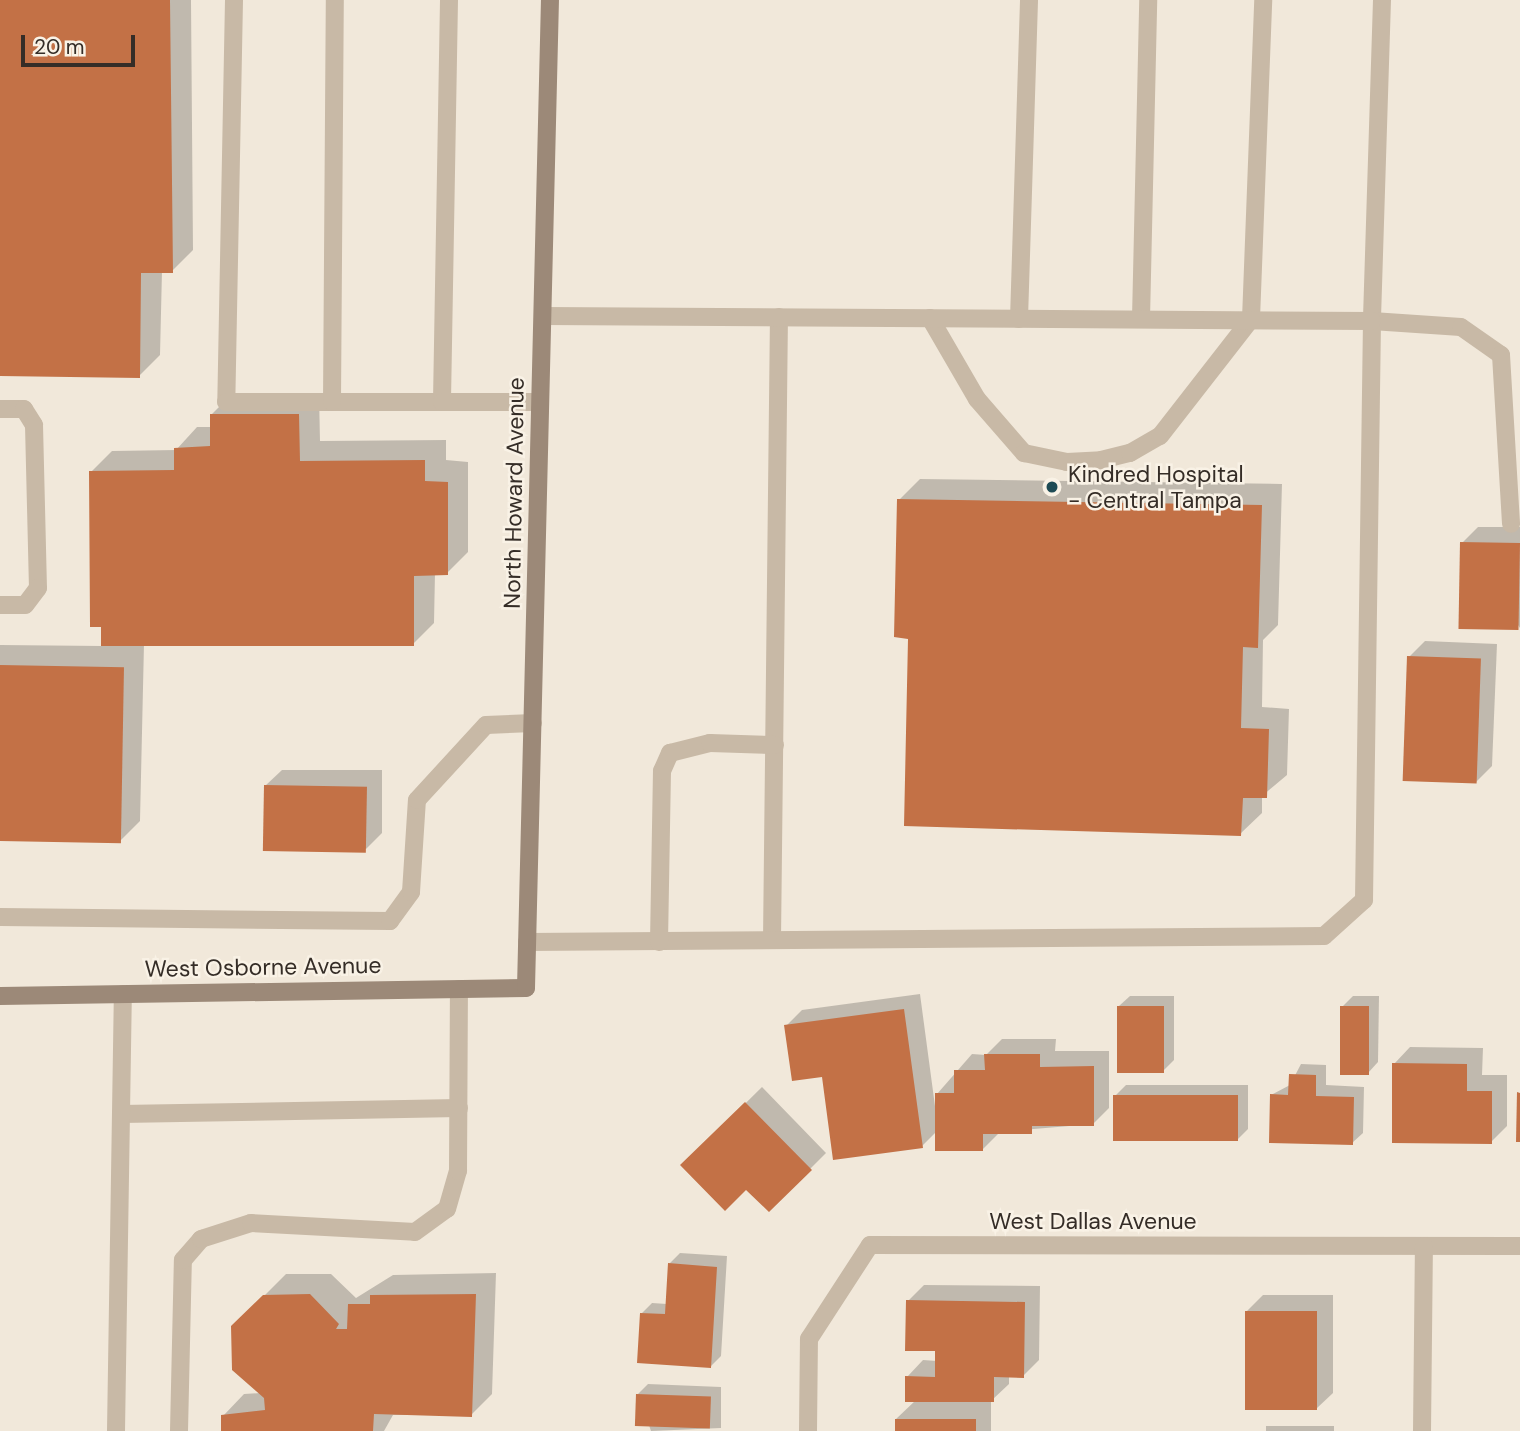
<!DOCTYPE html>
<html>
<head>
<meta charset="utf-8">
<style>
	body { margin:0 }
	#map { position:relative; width:1520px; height:1431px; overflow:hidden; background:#f1e8da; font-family:"DM Sans",sans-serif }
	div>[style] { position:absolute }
	.shadow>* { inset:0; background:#0003; transform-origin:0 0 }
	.building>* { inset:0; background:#c37146; transform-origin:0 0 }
	.lane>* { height:18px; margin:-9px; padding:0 9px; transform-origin:9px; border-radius:9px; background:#c8b9a6 }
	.street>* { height:18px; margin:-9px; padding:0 9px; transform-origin:9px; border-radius:9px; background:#c8b9a6 }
	.secondary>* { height:18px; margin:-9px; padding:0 9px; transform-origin:9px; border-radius:9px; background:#9c8978 }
	.dots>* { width:19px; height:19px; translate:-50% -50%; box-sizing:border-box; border:4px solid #f9f2e6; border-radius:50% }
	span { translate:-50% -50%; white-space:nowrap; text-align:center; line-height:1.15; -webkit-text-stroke:5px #f9f2e6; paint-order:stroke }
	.poi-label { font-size:23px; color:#352d27 }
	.left { translate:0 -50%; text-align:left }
	.street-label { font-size:23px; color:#352d27 }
	.scale { position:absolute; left:21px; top:35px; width:114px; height:32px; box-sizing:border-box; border:4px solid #352d27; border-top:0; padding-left:9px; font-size:21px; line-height:24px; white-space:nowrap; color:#352d27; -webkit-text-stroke:5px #f9f2e6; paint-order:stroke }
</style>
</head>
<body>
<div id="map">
	<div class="shadow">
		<i style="clip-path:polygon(0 0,191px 0,193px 250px,172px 271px,162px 271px,160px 355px,139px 376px,0 374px)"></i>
		<i style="clip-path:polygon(233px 393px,319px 393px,320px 441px,446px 440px,446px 460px,468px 462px,468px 552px,447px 573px,435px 573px,434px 623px,413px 644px,144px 644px,140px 821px,119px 842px,0 840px,0 645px,103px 646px,91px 472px,112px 451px,176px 450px,197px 427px,212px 427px,212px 414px)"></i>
		<i style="clip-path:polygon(920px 479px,1282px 484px,1278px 625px,1263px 640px,1262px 707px,1289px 709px,1287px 775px,1262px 796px,1262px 813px,1240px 834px,909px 637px,899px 500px)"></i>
		<i style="clip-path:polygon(1478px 527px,1520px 527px,1520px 628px,1462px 543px)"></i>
		<i style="clip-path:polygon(1425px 641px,1497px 644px,1492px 766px,1476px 782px,1409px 657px)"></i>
		<i style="clip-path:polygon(282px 770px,382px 770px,382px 833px,366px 849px,265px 786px)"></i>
		<i style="clip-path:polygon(920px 994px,935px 1106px,937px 1094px,972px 1054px,986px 1055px,1002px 1039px,1056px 1039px,1055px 1051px,1109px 1051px,1109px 1108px,1093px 1124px,1000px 1132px,983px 1149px,937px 1131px,922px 1146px,823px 1075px,786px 1026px,802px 1010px)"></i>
		<i style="clip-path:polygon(1130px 996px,1174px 996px,1174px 1060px,1163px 1071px,1119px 1006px)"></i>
		<i style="clip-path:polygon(1353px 996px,1379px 996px,1378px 1062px,1368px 1073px,1342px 1007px)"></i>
		<i style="clip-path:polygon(1410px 1047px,1483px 1048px,1482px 1075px,1507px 1075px,1507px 1126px,1491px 1142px,1394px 1064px)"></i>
		<i style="clip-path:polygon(1301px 1064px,1326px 1065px,1326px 1085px,1364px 1087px,1363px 1133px,1352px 1143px,1271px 1095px,1290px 1085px)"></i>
		<i style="clip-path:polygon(1126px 1085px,1248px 1085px,1248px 1129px,1237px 1140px,1115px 1096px)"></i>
		<i style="clip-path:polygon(762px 1087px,826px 1153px,769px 1210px,746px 1187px,683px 1165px)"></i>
		<i style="clip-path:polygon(680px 1253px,727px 1256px,721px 1356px,710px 1367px,641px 1314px,652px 1303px,667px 1304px,669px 1264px)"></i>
		<i style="clip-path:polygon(496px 1273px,492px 1394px,471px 1415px,393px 1415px,384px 1431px,223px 1431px,223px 1416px,244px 1394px,260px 1393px,233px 1327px,286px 1274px,331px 1274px,356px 1298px,393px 1275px)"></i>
		<i style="clip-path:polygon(924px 1285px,1040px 1286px,1039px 1360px,1023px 1376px,1009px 1376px,1009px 1384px,991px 1401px,991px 1431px,897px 1431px,896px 1419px,916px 1400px,907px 1377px,923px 1360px,937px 1361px,937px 1350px,908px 1301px)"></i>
		<i style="clip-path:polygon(1263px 1295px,1333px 1295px,1333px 1393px,1316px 1409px,1247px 1311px)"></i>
		<i style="clip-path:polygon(648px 1384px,721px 1387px,721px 1428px,651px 1431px,638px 1394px)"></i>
		<i style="left:1266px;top:1426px;width:68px;height:7px"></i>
	</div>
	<div class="building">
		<i style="clip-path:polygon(0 0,170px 0,173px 273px,141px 273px,140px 378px,0 376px)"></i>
		<i style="clip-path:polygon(210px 414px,299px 414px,300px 461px,425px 460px,425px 481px,448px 482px,448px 575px,414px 576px,414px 646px,101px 646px,101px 627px,90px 627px,89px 471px,174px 470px,174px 448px,210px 446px)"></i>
		<i style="clip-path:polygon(897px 499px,1262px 505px,1258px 648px,1243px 647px,1241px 728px,1269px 729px,1267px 798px,1243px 798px,1241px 836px,904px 826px,908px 639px,894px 637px)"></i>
		<i style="left:1460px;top:542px;width:60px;height:87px;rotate:1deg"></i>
		<i style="left:1407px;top:656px;width:74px;height:125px;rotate:2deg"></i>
		<i style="left:0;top:665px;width:124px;height:176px;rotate:1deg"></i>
		<i style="left:264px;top:785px;width:103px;height:66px;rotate:1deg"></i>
		<i style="left:1117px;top:1006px;width:47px;height:67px"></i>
		<i style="left:1340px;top:1006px;width:29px;height:69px"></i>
		<i style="clip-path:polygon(904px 1009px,923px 1148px,833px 1160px,822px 1077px,792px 1081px,784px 1025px)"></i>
		<i style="clip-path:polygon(984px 1054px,1040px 1054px,1040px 1067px,1094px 1066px,1094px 1126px,1032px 1126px,1032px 1134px,983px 1134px,983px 1151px,935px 1151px,935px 1093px,954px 1093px,954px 1070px,985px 1070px)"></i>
		<i style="clip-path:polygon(1392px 1063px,1467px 1064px,1467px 1091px,1492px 1091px,1492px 1144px,1392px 1143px)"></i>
		<i style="clip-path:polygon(1289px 1074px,1316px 1075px,1316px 1096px,1354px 1097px,1353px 1145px,1269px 1143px,1270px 1094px,1288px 1095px)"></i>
		<i style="clip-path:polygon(1517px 1092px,1520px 1093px,1520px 1142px,1516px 1142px)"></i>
		<i style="left:1113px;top:1095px;width:125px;height:46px"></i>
		<i style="clip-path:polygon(745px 1102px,812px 1170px,769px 1212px,746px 1190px,725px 1211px,680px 1165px)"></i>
		<i style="clip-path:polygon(668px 1263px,717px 1267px,711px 1368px,637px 1363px,640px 1313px,665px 1314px)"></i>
		<i style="clip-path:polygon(310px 1294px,339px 1324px,336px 1329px,347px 1329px,348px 1304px,370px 1304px,370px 1295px,476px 1294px,472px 1417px,374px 1414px,373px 1431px,221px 1431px,221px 1415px,265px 1410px,264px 1398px,232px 1370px,231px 1326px,263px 1295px)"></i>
		<i style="clip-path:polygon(906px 1300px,1025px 1302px,1024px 1378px,994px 1377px,994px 1402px,905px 1402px,905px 1376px,935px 1377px,935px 1351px,905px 1351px)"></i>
		<i style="left:1245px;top:1311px;width:72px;height:99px"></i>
		<i style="left:636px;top:1394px;width:75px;height:32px;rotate:2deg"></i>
		<i style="left:895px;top:1419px;width:81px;height:12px"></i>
	</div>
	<div class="lane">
		<i style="left:234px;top:0;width:402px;rotate:91.1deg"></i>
		<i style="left:226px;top:402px;width:216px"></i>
		<i style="left:449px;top:0;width:402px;rotate:91deg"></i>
		<i style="left:442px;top:402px;width:98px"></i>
		<i style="left:1382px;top:0;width:321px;rotate:91.8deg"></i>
		<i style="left:1372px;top:321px;width:89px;rotate:3.9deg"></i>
		<i style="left:1461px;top:327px;width:49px;rotate:35deg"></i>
		<i style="left:1501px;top:355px;width:169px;rotate:86.6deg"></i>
		<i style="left:930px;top:318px;width:94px;rotate:59.9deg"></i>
		<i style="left:977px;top:399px;width:72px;rotate:49deg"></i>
		<i style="left:1024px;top:453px;width:44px;rotate:11.8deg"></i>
		<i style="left:1067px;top:462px;width:34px;rotate:-3deg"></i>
		<i style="left:1101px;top:460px;width:30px;rotate:-14deg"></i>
		<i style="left:1130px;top:453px;width:34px;rotate:-30deg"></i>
		<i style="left:1160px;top:436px;width:148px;rotate:-52.1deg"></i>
		<i style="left:1251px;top:319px;width:319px;rotate:-87.8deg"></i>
		<i style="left:1019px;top:319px;width:319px;rotate:-88.2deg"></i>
		<i style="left:1141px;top:319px;width:319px;rotate:-88.7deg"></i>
		<i style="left:332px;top:402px;width:402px;rotate:-89.6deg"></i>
		<i style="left:0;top:409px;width:24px"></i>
		<i style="left:24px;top:409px;width:19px;rotate:58deg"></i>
		<i style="left:34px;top:425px;width:163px;rotate:88.6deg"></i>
		<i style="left:38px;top:588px;width:21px;rotate:127deg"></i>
		<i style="left:25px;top:605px;width:25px;rotate:180deg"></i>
		<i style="left:0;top:917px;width:390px;rotate:0.6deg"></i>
		<i style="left:390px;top:921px;width:36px;rotate:-54deg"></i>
		<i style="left:411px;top:892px;width:92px;rotate:-86.3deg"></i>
		<i style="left:417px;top:800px;width:102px;rotate:-47.4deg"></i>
		<i style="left:486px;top:725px;width:47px;rotate:-2.4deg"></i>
		<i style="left:772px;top:940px;width:623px;rotate:-89.36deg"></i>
		<i style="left:527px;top:942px;width:797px;rotate:-0.43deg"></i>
		<i style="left:1324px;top:936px;width:54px;rotate:-42deg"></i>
		<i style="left:1364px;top:900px;width:579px;rotate:-89.21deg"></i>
		<i style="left:1372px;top:321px;width:829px;rotate:-179.65deg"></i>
		<i style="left:659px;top:942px;width:171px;rotate:-89deg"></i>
		<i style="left:662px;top:771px;width:20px;rotate:-66deg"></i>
		<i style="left:670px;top:753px;width:41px;rotate:-14deg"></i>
		<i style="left:710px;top:743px;width:65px;rotate:1.8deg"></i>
		<i style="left:121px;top:1114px;width:338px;rotate:-1deg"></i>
		<i style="left:116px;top:1431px;width:437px;rotate:-89.1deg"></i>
		<i style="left:179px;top:1431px;width:171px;rotate:-88.7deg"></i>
		<i style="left:183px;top:1260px;width:28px;rotate:-49deg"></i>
		<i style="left:201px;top:1239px;width:52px;rotate:-17.7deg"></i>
		<i style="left:251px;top:1223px;width:164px;rotate:3.1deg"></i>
		<i style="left:415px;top:1232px;width:39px;rotate:-36deg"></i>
		<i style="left:447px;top:1209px;width:40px;rotate:-74deg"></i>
		<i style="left:458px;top:1171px;width:182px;rotate:-89.7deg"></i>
	</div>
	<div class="street">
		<i style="left:808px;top:1431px;width:92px;rotate:-89.4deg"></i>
		<i style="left:809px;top:1339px;width:112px;rotate:-57deg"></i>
		<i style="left:870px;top:1245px;width:650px;rotate:0.09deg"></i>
		<i style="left:1422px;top:1431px;width:185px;rotate:-89.4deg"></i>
	</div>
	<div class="secondary">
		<i style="left:0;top:996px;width:526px;rotate:-0.87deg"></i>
		<i style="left:526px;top:988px;width:988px;rotate:-88.61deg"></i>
	</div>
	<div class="dots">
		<i style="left:1052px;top:487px;background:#1e4b55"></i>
	</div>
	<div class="poi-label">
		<span class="left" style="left:1068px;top:487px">Kindred Hospital<br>- Central Tampa</span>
	</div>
	<div class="street-label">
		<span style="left:514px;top:493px;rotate:-89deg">North Howard Avenue</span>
		<span style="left:263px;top:967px;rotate:-1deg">West Osborne Avenue</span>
		<span style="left:1093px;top:1221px">West Dallas Avenue</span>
	</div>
	<div class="scale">20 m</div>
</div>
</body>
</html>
